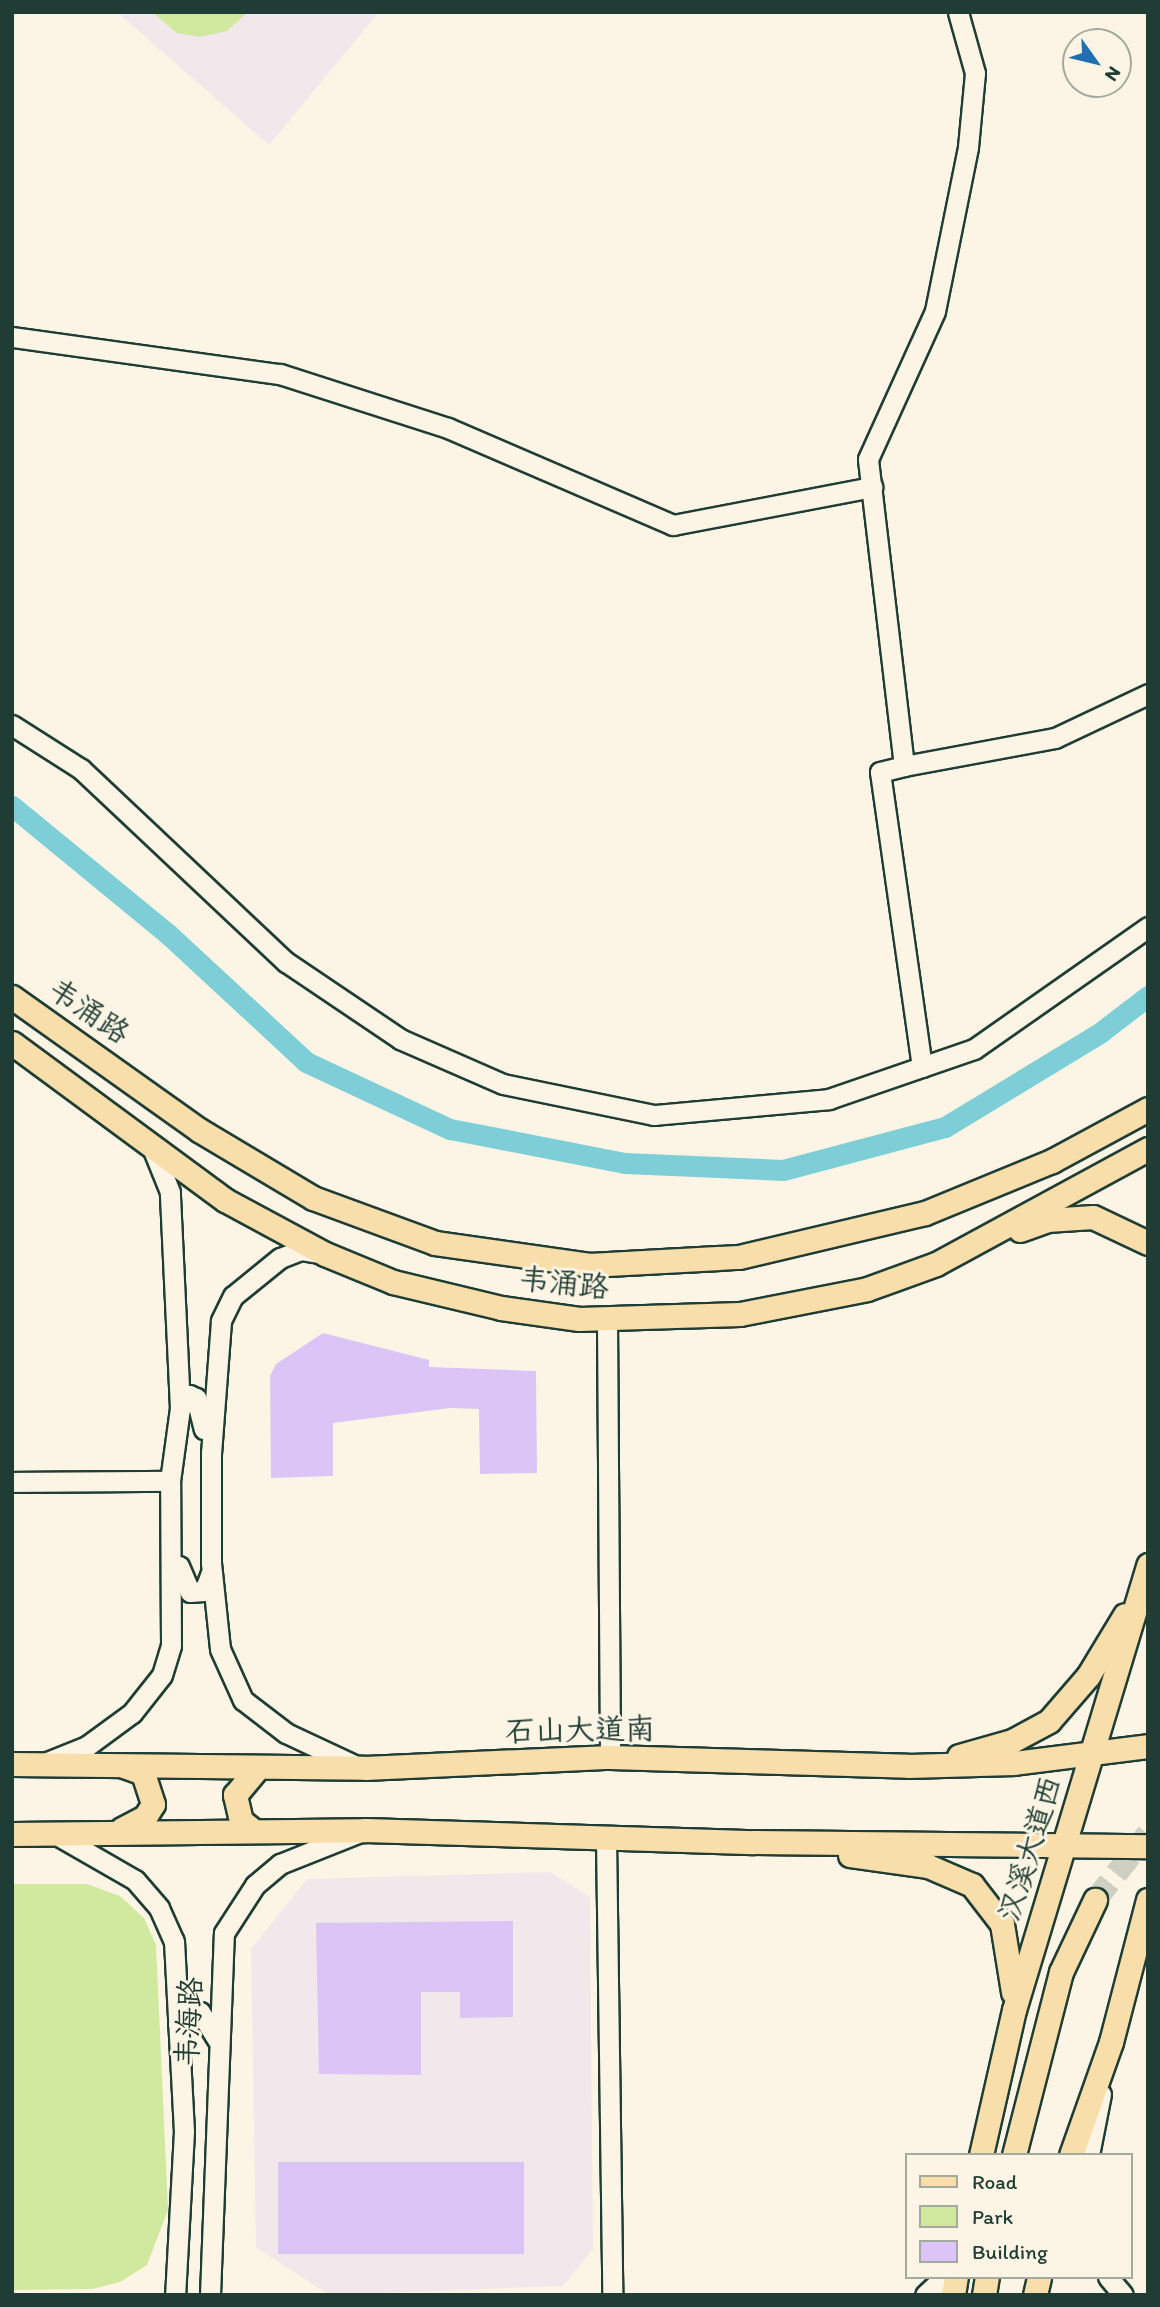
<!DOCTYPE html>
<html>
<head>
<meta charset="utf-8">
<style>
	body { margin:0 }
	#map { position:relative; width:1160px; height:2307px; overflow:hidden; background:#fcf5e5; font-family:Itim,"LXGW WenKai TC",sans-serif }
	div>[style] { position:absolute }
	.built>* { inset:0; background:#f2e7ea }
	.green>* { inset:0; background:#d1e99f }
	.canal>* { height:21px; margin:-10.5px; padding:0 10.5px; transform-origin:10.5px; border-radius:10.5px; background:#7dced6 }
	.building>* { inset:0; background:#dbc5f6; transform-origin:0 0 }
	.major-tunnel>* { height:23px; margin-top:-11.5px; transform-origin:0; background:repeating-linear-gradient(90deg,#d0d0c2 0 23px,transparent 0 34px) }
	.roads { filter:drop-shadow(2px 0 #1f3d34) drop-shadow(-2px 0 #1f3d34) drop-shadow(0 2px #1f3d34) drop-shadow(0 -2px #1f3d34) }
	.minor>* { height:19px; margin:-9.5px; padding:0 9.5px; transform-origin:9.5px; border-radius:9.5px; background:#fcf5e5 }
	.major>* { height:23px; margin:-11.5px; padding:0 11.5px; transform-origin:11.5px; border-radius:11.5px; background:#f8deab }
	span { translate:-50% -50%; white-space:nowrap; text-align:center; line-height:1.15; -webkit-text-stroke:6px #fcf5e5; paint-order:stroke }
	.street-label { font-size:30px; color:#1f3d34 }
	.frame { position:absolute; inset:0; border:14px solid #1f3d34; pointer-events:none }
	.legend { position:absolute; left:905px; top:2153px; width:228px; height:126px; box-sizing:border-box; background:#fcf5e5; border:2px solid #a4ab9e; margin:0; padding:9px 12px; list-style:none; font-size:21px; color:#1f3d34 }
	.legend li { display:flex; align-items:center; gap:14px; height:35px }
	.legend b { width:35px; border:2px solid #a4ab9e }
	.north { position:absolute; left:1062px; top:28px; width:70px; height:70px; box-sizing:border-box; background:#fcf5e5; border:2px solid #a4ab9e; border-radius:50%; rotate:124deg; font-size:19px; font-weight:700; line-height:28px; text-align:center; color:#1f3d34 }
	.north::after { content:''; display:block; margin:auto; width:24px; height:32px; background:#1f6fb2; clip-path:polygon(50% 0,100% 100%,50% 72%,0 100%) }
</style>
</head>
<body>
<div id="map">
	<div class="built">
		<i style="clip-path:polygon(117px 12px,379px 12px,269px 145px)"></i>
		<i style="clip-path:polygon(550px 1872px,590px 1897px,593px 2249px,563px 2286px,329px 2295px,256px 2247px,251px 1949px,307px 1879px)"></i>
	</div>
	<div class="green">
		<i style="clip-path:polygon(152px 12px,248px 12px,227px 31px,200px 37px,177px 33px)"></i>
		<i style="clip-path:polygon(12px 1884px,87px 1884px,120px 1896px,144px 1918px,156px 1945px,168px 2210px,147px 2265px,120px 2282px,92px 2289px,12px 2290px)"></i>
	</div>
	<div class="canal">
		<i style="left:12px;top:806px;width:202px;rotate:39.4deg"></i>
		<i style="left:168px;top:934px;width:188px;rotate:42.8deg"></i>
		<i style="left:306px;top:1062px;width:159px;rotate:25deg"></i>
		<i style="left:450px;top:1129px;width:178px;rotate:11deg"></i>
		<i style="left:625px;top:1163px;width:158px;rotate:2.5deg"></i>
		<i style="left:783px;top:1170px;width:168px;rotate:-14.9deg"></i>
		<i style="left:945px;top:1127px;width:183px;rotate:-31.3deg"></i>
		<i style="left:1101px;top:1032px;width:59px;rotate:-37.5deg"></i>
	</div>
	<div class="building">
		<i style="clip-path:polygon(323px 1333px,429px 1360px,429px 1367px,536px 1371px,537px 1473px,480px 1474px,479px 1409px,450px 1408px,333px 1423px,333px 1476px,271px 1478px,270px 1376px,276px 1364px)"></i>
		<i style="clip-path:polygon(513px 1921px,513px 2017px,460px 2018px,460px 1992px,421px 1992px,421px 2075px,319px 2074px,316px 1923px)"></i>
		<i style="left:278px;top:2162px;width:246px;height:92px"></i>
	</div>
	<div class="major-tunnel">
		<i style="left:1095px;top:1900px;width:85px;rotate:-51.7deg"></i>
	</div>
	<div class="roads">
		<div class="minor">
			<i style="left:12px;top:337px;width:271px;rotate:7.9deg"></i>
			<i style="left:280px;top:374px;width:176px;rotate:17.8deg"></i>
			<i style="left:448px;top:428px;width:245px;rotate:23.3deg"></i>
			<i style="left:673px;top:525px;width:203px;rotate:-10.8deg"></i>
			<i style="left:12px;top:725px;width:82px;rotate:32.5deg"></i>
			<i style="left:81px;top:769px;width:282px;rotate:43.3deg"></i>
			<i style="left:286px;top:962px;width:138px;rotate:34deg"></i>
			<i style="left:400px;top:1039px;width:112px;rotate:23.6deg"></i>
			<i style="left:503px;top:1084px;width:154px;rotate:11.6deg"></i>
			<i style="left:654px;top:1115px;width:176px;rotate:-5.2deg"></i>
			<i style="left:829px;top:1099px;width:153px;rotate:-19deg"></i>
			<i style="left:974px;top:1049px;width:213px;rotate:-35deg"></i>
			<i style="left:904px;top:766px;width:154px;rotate:-10.5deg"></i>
			<i style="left:1055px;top:738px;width:103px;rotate:-25.3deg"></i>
			<i style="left:922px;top:1067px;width:298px;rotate:-98.1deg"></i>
			<i style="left:880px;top:772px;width:25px;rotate:-14deg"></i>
			<i style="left:904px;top:766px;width:309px;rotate:-96.7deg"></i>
			<i style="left:868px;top:459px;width:162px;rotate:-65.6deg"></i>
			<i style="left:935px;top:311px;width:167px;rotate:-78.6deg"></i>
			<i style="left:968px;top:147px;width:74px;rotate:-84.6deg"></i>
			<i style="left:975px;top:73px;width:63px;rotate:-105.6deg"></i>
			<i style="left:320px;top:1253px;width:19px;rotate:-171deg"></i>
			<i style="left:301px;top:1250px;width:22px;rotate:159deg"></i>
			<i style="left:280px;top:1258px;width:60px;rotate:141deg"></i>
			<i style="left:233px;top:1296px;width:28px;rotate:116deg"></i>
			<i style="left:221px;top:1321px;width:132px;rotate:94.3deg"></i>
			<i style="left:211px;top:1453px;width:110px;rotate:90deg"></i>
			<i style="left:211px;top:1563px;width:86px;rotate:84deg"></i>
			<i style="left:220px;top:1649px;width:56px;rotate:65.7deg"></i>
			<i style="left:243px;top:1700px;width:54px;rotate:37.5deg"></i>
			<i style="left:286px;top:1733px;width:75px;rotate:25.2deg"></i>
			<i style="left:607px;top:1321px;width:436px;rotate:89.6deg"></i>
			<i style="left:180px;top:1408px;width:16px;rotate:-55deg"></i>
			<i style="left:189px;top:1395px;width:8px;rotate:23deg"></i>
			<i style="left:196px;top:1398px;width:32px;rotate:76deg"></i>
			<i style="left:12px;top:1482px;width:158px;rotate:-0.4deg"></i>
			<i style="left:179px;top:1566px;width:28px;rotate:67deg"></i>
			<i style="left:190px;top:1592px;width:14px;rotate:-4deg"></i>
			<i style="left:204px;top:1591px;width:19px;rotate:-69deg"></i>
			<i style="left:47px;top:1762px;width:43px;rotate:-21.8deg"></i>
			<i style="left:87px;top:1746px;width:56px;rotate:-36.3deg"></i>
			<i style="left:132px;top:1713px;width:48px;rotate:-51.7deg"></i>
			<i style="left:162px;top:1675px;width:31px;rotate:-73deg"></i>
			<i style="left:171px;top:1645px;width:164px;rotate:-90.3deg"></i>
			<i style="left:170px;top:1481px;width:74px;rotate:-82.2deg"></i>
			<i style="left:180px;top:1408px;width:216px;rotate:-92.7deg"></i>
			<i style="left:170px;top:1192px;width:45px;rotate:-112deg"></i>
			<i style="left:55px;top:1834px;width:92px;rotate:29.9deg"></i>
			<i style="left:135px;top:1880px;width:37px;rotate:49deg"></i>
			<i style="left:159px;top:1908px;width:36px;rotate:66deg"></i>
			<i style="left:174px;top:1941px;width:190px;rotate:87deg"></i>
			<i style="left:184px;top:2131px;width:164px;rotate:93.1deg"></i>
			<i style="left:606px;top:1838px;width:457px;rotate:89.2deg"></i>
			<i style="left:178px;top:2024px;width:16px;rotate:-47deg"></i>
			<i style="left:189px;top:2012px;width:11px"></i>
			<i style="left:200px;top:2012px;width:32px;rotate:58deg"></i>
			<i style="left:1089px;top:2155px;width:62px;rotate:-78.9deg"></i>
			<i style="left:1108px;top:2277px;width:23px;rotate:50deg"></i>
			<i style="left:210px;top:2295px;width:362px;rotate:-87.8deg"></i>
			<i style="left:224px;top:1933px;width:57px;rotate:-57.1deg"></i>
			<i style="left:255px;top:1885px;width:33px;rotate:-40deg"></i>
			<i style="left:280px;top:1864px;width:86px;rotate:-21.8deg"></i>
			<i style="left:925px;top:2295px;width:26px;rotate:-43deg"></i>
		</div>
		<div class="major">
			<i style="left:12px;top:997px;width:229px;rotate:35.4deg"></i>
			<i style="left:199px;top:1130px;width:133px;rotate:30.8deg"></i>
			<i style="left:313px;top:1198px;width:130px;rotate:20.2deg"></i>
			<i style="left:435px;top:1243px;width:156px;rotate:8.1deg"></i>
			<i style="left:589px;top:1265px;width:150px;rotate:-3.1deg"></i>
			<i style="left:739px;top:1257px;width:191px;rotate:-13.3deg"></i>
			<i style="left:925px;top:1213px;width:137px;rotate:-22.3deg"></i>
			<i style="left:1052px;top:1161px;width:109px;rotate:-28.4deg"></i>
			<i style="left:12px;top:1043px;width:265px;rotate:36.4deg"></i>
			<i style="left:225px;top:1200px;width:114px;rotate:28.4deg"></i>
			<i style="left:325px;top:1254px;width:74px;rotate:22.4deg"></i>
			<i style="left:393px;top:1282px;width:111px;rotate:13.5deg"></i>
			<i style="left:501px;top:1308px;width:79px;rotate:8deg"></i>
			<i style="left:579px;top:1319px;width:161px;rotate:-1.8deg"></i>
			<i style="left:740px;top:1314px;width:129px;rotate:-11.1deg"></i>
			<i style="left:867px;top:1289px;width:73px;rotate:-19.9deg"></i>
			<i style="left:936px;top:1264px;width:241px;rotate:-28.5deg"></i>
			<i style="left:1020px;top:1230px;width:29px;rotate:-20deg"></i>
			<i style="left:1047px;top:1220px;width:46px;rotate:-3.7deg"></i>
			<i style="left:1093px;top:1217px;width:61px;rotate:25.3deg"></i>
			<i style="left:959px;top:1756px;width:55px;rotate:-15.8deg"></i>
			<i style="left:1012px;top:1741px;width:42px;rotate:-28.4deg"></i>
			<i style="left:1049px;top:1721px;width:60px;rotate:-49.1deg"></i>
			<i style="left:1088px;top:1676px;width:71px;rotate:-58.8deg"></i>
			<i style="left:12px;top:1764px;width:353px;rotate:0.6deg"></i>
			<i style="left:365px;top:1768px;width:245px;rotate:-2.6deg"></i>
			<i style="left:610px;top:1757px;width:298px;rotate:1.7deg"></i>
			<i style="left:908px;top:1766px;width:106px;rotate:-1.6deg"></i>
			<i style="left:1014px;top:1763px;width:135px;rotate:-7.2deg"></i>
			<i style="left:122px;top:1829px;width:26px;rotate:-28deg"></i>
			<i style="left:145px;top:1817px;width:15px;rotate:-58deg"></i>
			<i style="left:153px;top:1804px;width:33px;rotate:-108deg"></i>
			<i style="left:143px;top:1773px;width:20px;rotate:-160deg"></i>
			<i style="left:254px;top:1831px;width:16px;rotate:-142deg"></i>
			<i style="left:241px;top:1821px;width:27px;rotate:-103deg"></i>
			<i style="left:235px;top:1795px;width:35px;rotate:-50deg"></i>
			<i style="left:12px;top:1834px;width:353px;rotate:-0.6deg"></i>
			<i style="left:365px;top:1830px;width:389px;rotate:1.8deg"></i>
			<i style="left:754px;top:1842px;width:394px;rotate:0.6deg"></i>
			<i style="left:850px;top:1855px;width:79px;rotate:8deg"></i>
			<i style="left:928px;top:1866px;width:48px;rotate:23.4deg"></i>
			<i style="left:972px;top:1885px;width:49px;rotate:52.4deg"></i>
			<i style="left:1002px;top:1924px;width:69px;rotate:80.8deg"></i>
			<i style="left:981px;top:2155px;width:149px;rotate:-77.2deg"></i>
			<i style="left:1014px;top:2010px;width:465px;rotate:-73.2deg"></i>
			<i style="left:1014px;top:2155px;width:189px;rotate:-75.6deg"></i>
			<i style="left:1061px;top:1972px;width:80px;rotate:-64.7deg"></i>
			<i style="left:1071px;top:2155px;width:120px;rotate:-70.5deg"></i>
			<i style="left:1111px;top:2042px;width:147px;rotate:-75.4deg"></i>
			<i style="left:953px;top:2295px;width:18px;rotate:-81deg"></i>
			<i style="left:984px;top:2295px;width:18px;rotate:-81deg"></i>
			<i style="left:1035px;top:2295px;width:18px;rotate:-77deg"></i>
		</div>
	</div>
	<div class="street-label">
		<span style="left:89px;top:1011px;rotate:34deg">韦涌路</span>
		<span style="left:564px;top:1283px;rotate:6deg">韦涌路</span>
		<span style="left:580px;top:1730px;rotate:-1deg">石山大道南</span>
		<span style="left:1030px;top:1849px;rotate:-73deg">汉溪大道西</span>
		<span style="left:189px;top:2022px;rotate:-87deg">韦海路</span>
	</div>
	<div class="frame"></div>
	<ul class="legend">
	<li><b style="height:9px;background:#f8deab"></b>Road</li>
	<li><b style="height:19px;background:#d1e99f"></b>Park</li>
	<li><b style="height:19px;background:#dbc5f6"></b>Building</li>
	</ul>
	<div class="north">N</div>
</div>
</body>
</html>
